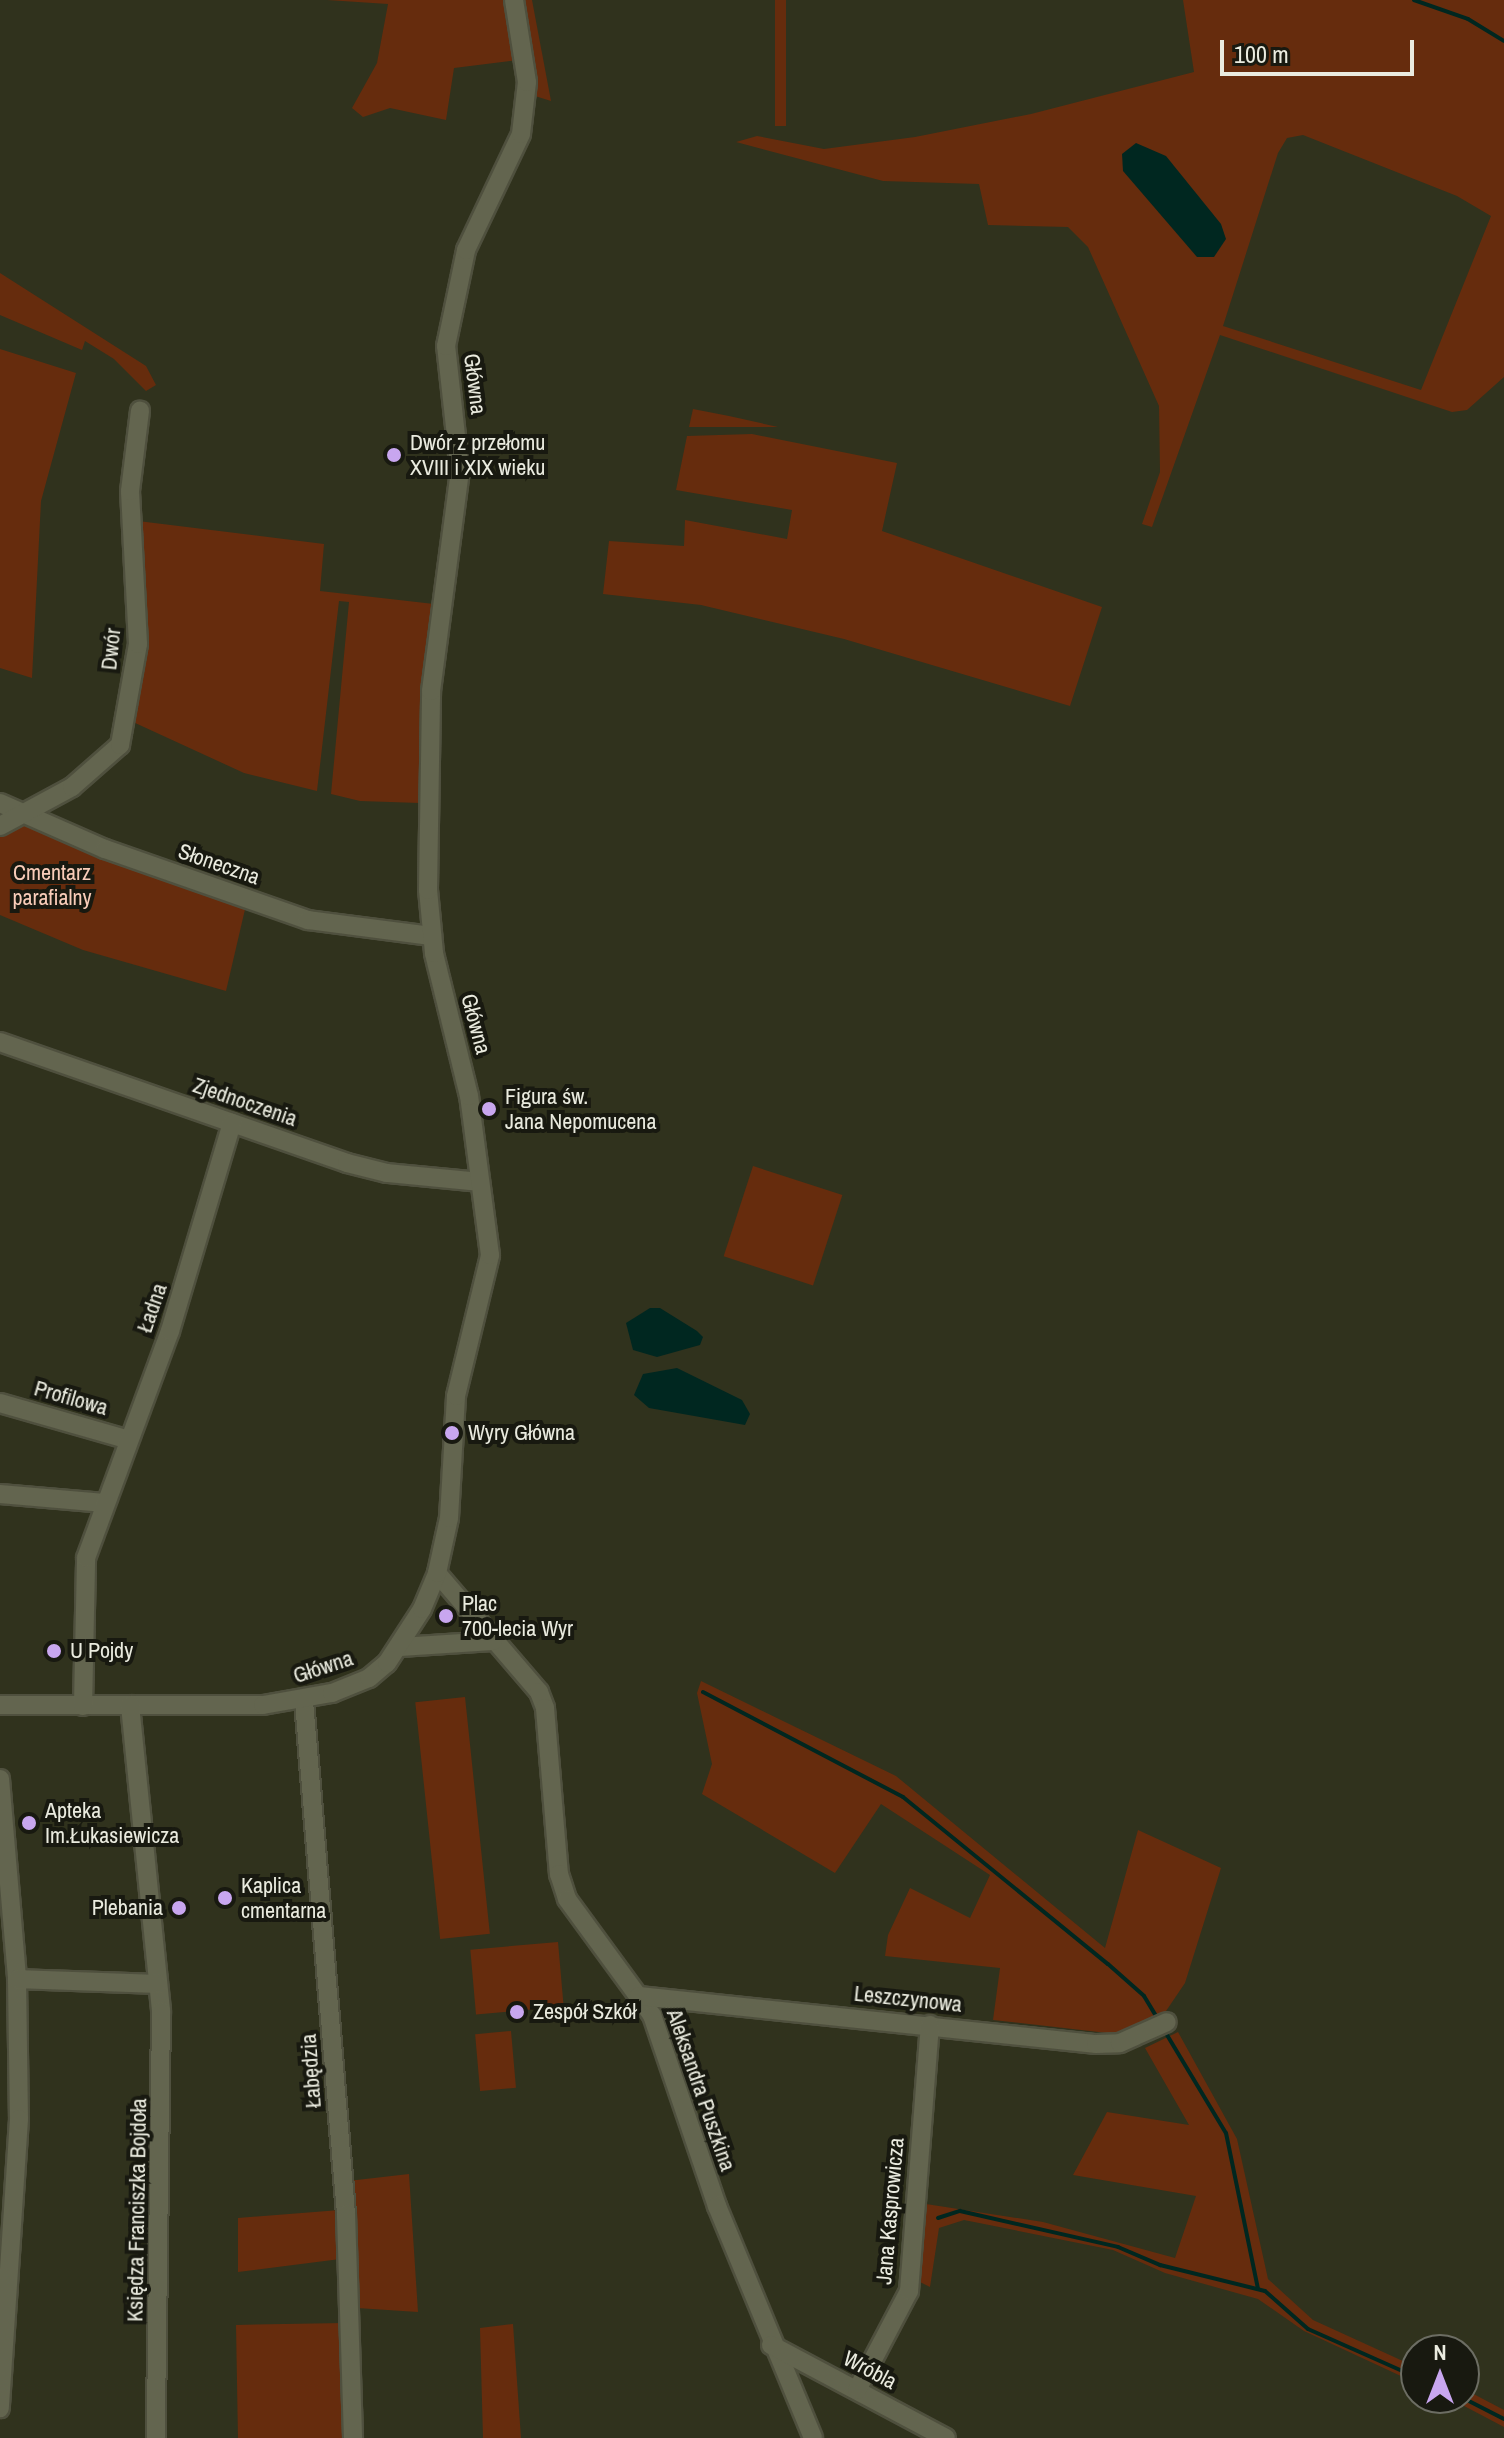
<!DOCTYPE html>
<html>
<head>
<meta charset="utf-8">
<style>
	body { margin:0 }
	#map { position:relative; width:1504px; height:2438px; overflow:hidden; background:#30321d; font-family:"Archivo Narrow",sans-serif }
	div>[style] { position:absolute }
	.green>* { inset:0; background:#662c0d; transform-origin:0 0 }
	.water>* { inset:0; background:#002720 }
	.stream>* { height:4px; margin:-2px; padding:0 2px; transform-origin:2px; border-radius:2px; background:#002720 }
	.roads { filter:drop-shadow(2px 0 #4f503e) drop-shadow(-2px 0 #4f503e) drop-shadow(0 2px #4f503e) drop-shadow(0 -2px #4f503e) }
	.minor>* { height:18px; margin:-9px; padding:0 9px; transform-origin:9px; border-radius:9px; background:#63654f }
	.dots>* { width:22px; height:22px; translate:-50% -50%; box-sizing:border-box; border:4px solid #181910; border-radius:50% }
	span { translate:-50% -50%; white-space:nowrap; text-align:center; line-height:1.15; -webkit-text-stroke:8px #181910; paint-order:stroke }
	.street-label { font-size:22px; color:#eaebdf }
	.poi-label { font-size:22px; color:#eaebdf }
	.left { translate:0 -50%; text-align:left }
	.right { translate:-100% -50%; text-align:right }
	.park-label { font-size:22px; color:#f9cdb9 }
	.north { position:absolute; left:1400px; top:2334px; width:80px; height:80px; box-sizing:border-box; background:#181910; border:2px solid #6c6d63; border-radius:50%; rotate:0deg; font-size:22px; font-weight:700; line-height:32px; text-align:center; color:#eaebdf }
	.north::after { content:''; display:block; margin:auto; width:28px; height:36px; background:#c8a6ef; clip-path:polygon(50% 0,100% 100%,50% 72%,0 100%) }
	.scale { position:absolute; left:1220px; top:40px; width:194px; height:36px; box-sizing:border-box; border:4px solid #eaebdf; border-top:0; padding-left:10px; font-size:24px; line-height:28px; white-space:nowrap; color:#eaebdf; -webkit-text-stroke:6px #181910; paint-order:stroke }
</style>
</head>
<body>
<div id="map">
	<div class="green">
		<i style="clip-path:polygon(327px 0,504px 0,518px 60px,454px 68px,446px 120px,390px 108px,363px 117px,352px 108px,377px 63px,388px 4px)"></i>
		<i style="clip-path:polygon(520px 0,532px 0,551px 101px,535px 96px)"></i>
		<i style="left:775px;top:0;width:11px;height:126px"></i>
		<i style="clip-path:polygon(evenodd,1183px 0,1504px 0,1504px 377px,1467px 410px,1452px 412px,1220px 335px,1152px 527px,1142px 524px,1160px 472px,1159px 406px,1088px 247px,1068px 227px,988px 225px,979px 184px,883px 181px,736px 142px,757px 136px,824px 149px,915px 137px,1031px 114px,1194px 72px,1183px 0,1303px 135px,1457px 196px,1491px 216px,1421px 390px,1223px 326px,1278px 153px,1287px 138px,1303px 135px)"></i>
		<i style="clip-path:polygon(0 273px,146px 366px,156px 385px,146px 391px,114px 359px,85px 341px,82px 350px,0 315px)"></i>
		<i style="clip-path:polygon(0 349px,76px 373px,41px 501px,32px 678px,0 668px)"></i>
		<i style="clip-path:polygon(693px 409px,729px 416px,778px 427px,689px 427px)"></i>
		<i style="clip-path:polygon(752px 434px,897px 463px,882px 531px,1102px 607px,1070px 706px,844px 639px,701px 605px,603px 594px,609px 541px,684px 546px,685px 520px,787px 539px,792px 510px,676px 490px,687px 436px)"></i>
		<i style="clip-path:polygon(138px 521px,324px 544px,320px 591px,434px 604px,420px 803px,360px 801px,331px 794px,349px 602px,339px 601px,317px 791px,244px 773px,133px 722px,146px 632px)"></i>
		<i style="clip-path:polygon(25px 821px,246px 905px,226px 991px,83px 950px,0 915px,0 831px)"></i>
		<i style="left:753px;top:1166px;width:94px;height:95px;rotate:18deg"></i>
		<i style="clip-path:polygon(701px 1681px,896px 1776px,1105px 1948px,1138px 1830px,1221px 1868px,1185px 1983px,1164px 2014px,1151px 2025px,1116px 2034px,993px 2020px,1000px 1968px,885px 1956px,888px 1935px,910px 1888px,970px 1918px,990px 1875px,881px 1804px,835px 1873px,702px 1794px,712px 1764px,697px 1693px)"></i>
		<i style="left:465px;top:1697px;width:238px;height:50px;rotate:84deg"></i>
		<i style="left:558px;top:1942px;width:65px;height:88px;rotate:85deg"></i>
		<i style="left:511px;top:2031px;width:57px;height:36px;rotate:85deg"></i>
		<i style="clip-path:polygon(1178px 2032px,1237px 2139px,1268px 2279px,1313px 2320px,1416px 2367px,1416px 2383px,1304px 2331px,1258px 2299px,1165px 2273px,1113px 2250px,964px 2220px,939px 2228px,930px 2287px,920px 2282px,926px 2204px,1043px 2222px,1175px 2258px,1196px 2196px,1073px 2175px,1107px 2112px,1189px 2125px,1145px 2048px)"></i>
		<i style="clip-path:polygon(409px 2174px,418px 2312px,357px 2308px,356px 2257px,238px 2272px,238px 2218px,340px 2210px,348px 2181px)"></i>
		<i style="left:345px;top:2323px;width:115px;height:109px;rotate:89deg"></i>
		<i style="clip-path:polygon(513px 2324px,521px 2438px,483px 2438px,480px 2328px)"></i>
		<i style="clip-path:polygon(1464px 2389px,1504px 2410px,1504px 2427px,1449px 2398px,1464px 2398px)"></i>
	</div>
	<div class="water">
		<i style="clip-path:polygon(1136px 143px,1166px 156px,1221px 224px,1226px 239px,1214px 257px,1197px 257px,1123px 171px,1122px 154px)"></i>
		<i style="clip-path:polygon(650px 1308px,660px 1308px,697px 1331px,703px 1337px,700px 1345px,657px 1357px,633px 1350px,626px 1323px)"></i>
		<i style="clip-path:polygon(677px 1368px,742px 1400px,750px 1414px,745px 1425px,649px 1408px,634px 1395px,643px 1374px)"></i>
	</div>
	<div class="stream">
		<i style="left:1414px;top:0;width:57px;rotate:19.4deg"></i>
		<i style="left:1468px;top:19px;width:42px;rotate:31.4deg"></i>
		<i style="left:703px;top:1692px;width:226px;rotate:27.7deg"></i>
		<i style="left:903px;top:1797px;width:264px;rotate:39.2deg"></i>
		<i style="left:1108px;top:1964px;width:48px;rotate:41.6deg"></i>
		<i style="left:1144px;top:1996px;width:27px;rotate:59deg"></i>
		<i style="left:1167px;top:2035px;width:114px;rotate:59deg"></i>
		<i style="left:1226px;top:2133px;width:159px;rotate:78.4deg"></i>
		<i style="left:938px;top:2218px;width:23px;rotate:-18deg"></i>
		<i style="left:960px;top:2211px;width:162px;rotate:12.8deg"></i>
		<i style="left:1118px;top:2247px;width:46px;rotate:23.2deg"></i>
		<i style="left:1160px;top:2265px;width:108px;rotate:13.9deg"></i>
		<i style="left:1265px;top:2291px;width:57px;rotate:41.5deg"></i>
		<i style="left:1308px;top:2329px;width:118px;rotate:24deg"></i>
		<i style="left:1463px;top:2398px;width:46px;rotate:27.1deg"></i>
	</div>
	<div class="roads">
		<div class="minor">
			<i style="left:0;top:803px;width:115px;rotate:23.7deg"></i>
			<i style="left:105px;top:849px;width:215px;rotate:19.3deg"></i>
			<i style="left:308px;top:920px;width:125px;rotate:7.4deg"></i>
			<i style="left:0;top:826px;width:82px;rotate:-28.4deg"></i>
			<i style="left:72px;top:787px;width:64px;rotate:-41.2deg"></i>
			<i style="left:120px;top:745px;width:103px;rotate:-79.9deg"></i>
			<i style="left:138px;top:644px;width:153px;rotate:-93deg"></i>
			<i style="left:130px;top:491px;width:81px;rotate:-82.9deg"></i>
			<i style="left:0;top:1042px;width:367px;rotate:19.2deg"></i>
			<i style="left:347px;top:1163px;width:41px;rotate:14deg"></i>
			<i style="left:387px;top:1173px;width:93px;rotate:5.5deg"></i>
			<i style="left:0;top:1403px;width:134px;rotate:16deg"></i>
			<i style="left:0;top:1494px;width:105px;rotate:4.9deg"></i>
			<i style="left:437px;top:1573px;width:157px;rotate:49.4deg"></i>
			<i style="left:539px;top:1692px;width:17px;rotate:69deg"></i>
			<i style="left:545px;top:1708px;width:167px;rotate:85.2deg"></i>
			<i style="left:559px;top:1874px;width:26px;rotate:72deg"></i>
			<i style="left:567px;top:1899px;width:144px;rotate:53.8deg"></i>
			<i style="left:652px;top:2015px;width:202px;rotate:71.2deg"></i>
			<i style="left:717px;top:2206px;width:251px;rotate:67.5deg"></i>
			<i style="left:400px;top:1647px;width:93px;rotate:-3.7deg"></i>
			<i style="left:304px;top:1701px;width:515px;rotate:85.32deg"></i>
			<i style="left:346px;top:2214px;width:224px;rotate:88.2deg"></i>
			<i style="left:0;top:1705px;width:263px"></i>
			<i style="left:263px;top:1705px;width:70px;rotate:-9.9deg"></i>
			<i style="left:332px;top:1693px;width:40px;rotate:-22deg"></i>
			<i style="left:369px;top:1678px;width:23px;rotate:-40deg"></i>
			<i style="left:387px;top:1663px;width:64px;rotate:-57.1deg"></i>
			<i style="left:422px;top:1609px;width:39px;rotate:-67deg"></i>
			<i style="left:437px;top:1573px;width:56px;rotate:-77.7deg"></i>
			<i style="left:449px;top:1518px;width:122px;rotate:-86.7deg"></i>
			<i style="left:456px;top:1396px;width:145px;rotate:-76.4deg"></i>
			<i style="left:490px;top:1255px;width:160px;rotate:-97.5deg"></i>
			<i style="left:469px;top:1096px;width:147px;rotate:-103.8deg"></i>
			<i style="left:434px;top:953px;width:63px;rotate:-95.4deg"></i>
			<i style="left:428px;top:890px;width:199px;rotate:-89.1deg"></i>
			<i style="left:431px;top:691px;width:221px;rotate:-82.5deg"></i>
			<i style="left:460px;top:472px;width:127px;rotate:-96.3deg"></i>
			<i style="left:446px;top:346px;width:98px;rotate:-78.2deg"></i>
			<i style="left:466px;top:250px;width:128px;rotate:-64.6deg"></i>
			<i style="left:521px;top:134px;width:52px;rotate:-83.4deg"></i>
			<i style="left:527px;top:82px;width:83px;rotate:-99deg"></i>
			<i style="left:130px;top:1705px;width:308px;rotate:84.2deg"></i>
			<i style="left:161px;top:2011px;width:427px;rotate:90.7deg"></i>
			<i style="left:83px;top:1706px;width:148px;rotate:-88.8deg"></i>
			<i style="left:86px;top:1558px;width:242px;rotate:-69.7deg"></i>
			<i style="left:170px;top:1331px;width:217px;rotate:-73.4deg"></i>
			<i style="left:0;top:1779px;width:201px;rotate:85.1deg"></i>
			<i style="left:17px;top:1979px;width:140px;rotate:89.2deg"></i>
			<i style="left:19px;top:2119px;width:290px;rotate:93.8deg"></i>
			<i style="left:17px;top:1979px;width:140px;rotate:2deg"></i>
			<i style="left:639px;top:1996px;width:460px;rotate:6deg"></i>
			<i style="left:1096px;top:2044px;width:24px;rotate:-2deg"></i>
			<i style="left:1120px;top:2043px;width:51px;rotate:-24.1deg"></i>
			<i style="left:771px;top:2345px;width:198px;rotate:28deg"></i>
			<i style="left:857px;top:2390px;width:112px;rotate:-62.3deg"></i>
			<i style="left:909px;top:2291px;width:267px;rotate:-85.5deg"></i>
		</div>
	</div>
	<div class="dots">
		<i style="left:394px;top:455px;background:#c8a6ef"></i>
		<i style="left:489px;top:1109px;background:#c8a6ef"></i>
		<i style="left:452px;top:1433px;background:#c8a6ef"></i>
		<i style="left:446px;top:1616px;background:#c8a6ef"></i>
		<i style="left:54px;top:1651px;background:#c8a6ef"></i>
		<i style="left:29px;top:1823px;background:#c8a6ef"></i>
		<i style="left:225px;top:1898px;background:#c8a6ef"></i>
		<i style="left:179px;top:1908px;background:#c8a6ef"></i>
		<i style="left:517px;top:2012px;background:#c8a6ef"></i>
	</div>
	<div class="street-label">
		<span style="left:475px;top:384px;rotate:83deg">Główna</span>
		<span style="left:111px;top:649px;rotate:-84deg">Dwór</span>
		<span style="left:219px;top:864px;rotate:19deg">Słoneczna</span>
		<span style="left:476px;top:1024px;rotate:75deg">Główna</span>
		<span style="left:245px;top:1102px;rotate:19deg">Zjednoczenia</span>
		<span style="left:152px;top:1308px;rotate:-71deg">Ładna</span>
		<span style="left:71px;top:1398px;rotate:16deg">Profilowa</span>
		<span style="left:323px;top:1667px;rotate:-18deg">Główna</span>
		<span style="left:908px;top:1999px;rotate:6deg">Leszczynowa</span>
		<span style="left:311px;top:2071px;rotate:-94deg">Łabędzia</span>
		<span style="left:701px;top:2090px;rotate:71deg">Aleksandra Puszkina</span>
		<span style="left:137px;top:2210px;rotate:-89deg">Księdza Franciszka Bojdoła</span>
		<span style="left:890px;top:2211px;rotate:-85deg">Jana Kasprowicza</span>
		<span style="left:870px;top:2370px;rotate:28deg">Wróbla</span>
	</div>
	<div class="poi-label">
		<span class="left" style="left:410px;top:455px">Dwór z przełomu<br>XVIII i XIX wieku</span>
		<span class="left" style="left:505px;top:1109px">Figura św.<br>Jana Nepomucena</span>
		<span class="left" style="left:468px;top:1433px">Wyry Główna</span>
		<span class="left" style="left:462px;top:1616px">Plac<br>700-lecia Wyr</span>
		<span class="left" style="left:70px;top:1651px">U Pojdy</span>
		<span class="left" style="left:45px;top:1823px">Apteka<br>Im.Łukasiewicza</span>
		<span class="left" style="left:241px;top:1898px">Kaplica<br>cmentarna</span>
		<span class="right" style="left:163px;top:1908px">Plebania</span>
		<span class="left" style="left:533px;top:2012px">Zespół Szkół</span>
	</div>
	<div class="park-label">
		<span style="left:52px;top:885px">Cmentarz<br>parafialny</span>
	</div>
	<div class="north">N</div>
	<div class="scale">100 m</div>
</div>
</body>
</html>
